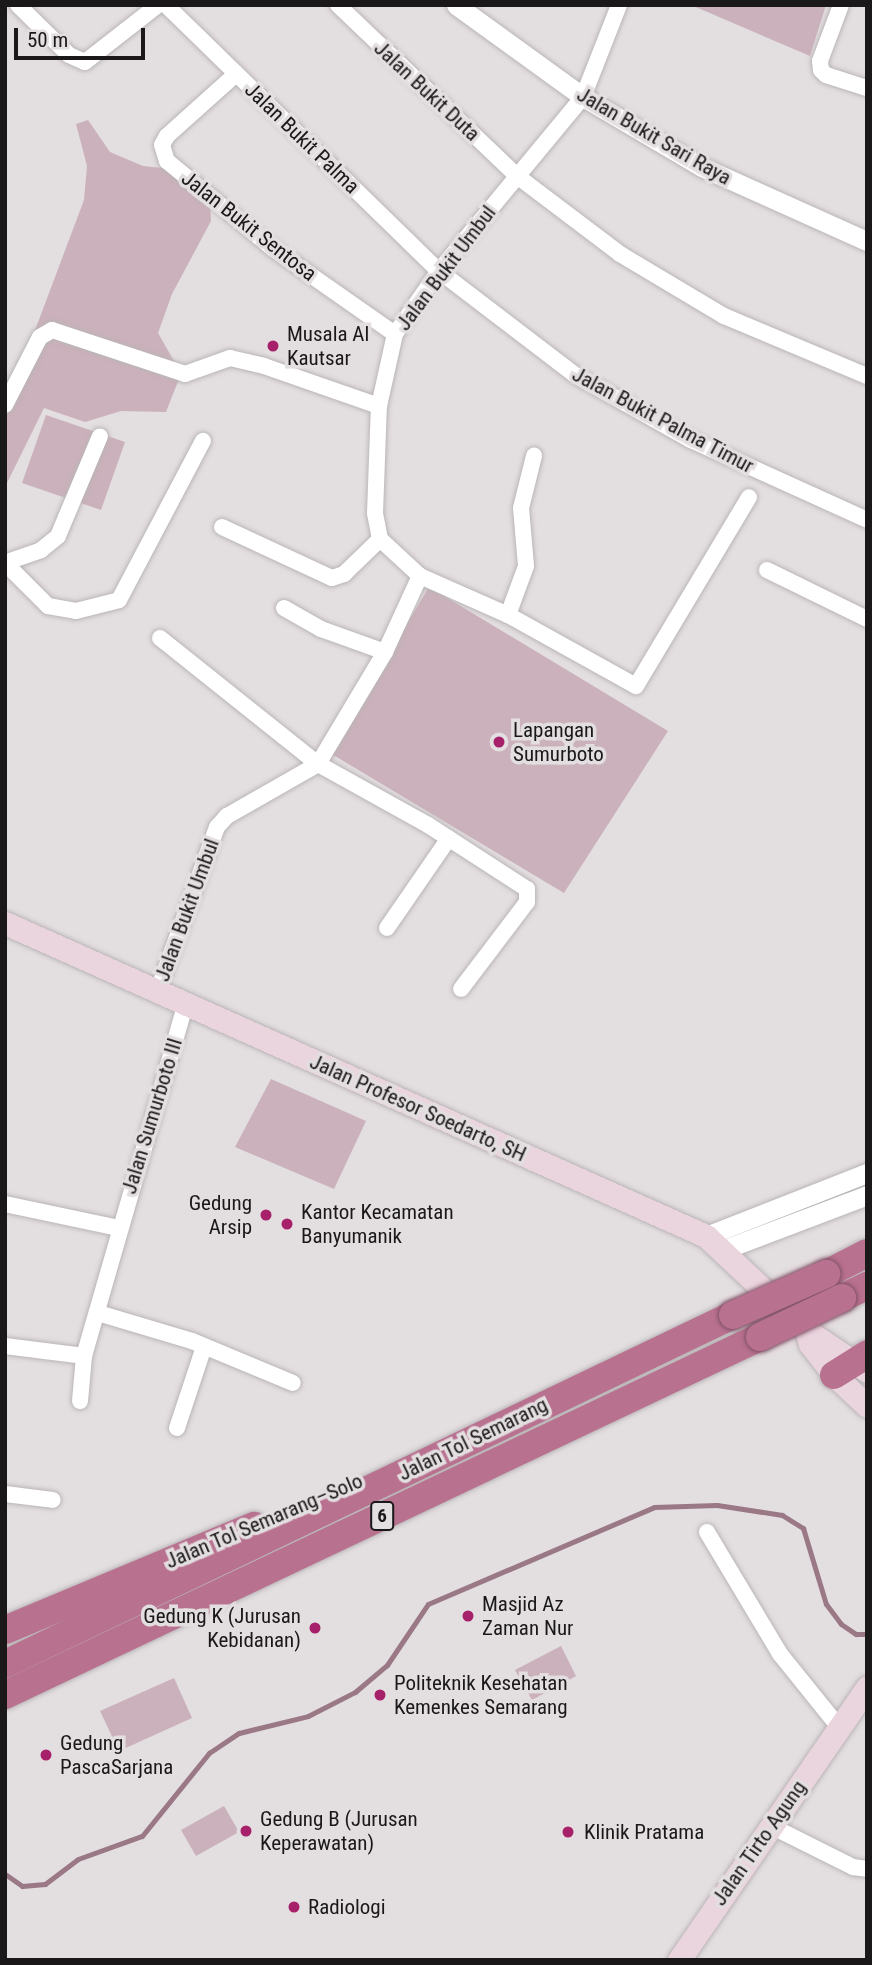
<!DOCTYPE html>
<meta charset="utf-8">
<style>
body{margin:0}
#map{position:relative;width:872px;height:1965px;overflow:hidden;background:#e3dee0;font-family:"Roboto Condensed",sans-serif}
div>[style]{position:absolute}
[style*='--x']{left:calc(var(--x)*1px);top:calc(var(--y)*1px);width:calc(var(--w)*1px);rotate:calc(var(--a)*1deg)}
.green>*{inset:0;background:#cbb1bb}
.stream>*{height:5px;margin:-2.5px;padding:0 2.5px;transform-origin:2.5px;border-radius:2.5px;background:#9a7886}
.roads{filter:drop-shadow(0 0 2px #bab5b6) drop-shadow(0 0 2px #bab5b6)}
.minor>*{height:16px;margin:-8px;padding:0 8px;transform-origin:8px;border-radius:8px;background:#fff}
.tertiary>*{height:19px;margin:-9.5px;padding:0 9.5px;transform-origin:9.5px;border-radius:9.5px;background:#fff}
.secondary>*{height:23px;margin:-11.5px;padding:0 11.5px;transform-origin:11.5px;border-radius:11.5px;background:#ead4de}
.motorway>*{height:28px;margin:-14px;padding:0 14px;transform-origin:14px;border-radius:14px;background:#b97190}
.bridges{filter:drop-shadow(0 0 2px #815266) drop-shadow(0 0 2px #815266)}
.motorway-bridge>*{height:28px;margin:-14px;padding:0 14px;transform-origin:14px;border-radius:14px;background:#b97190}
.dots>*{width:19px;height:19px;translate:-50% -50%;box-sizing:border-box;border:4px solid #e3dee0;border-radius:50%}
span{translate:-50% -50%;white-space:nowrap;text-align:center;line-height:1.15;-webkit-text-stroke:7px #e3dee0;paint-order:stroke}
.shield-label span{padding:2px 5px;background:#e3dee0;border:2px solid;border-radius:5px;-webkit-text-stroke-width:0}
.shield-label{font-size:19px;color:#1a1819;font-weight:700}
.street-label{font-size:21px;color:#1a1819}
.poi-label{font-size:21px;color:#1a1819}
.left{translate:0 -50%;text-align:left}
.right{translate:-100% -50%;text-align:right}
.frame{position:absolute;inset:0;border:7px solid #1a1819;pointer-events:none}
.scale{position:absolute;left:14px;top:28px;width:131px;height:32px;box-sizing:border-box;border:4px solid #1a1819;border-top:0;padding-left:9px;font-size:21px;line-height:24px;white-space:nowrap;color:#1a1819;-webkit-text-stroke:5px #e3dee0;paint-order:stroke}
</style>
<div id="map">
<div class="green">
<div style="clip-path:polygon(691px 5px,826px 5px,810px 56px)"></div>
<div style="clip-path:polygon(88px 120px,110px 152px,143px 166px,171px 169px,210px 203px,211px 221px,172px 294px,158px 333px,174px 361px,179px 379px,166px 412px,121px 411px,85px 422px,44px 408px,5px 487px,5px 410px,84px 200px,87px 166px,76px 124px)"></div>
<div style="clip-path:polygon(46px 415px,125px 442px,101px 510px,22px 483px)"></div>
<div style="clip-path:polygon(429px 587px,668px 731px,564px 893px,330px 753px)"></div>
<div style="clip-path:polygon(271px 1079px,366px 1121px,334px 1189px,235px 1147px)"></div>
<div style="clip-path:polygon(561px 1646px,576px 1676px,532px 1700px,515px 1670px)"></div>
<div style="clip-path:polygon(174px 1678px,192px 1718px,119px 1751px,100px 1711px)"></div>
<div style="clip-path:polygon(224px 1806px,239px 1832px,196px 1856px,181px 1830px)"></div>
</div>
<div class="stream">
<div style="--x:5;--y:1874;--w:21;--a:35"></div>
<div style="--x:22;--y:1886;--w:23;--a:-5"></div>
<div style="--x:45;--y:1884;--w:41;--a:-37.1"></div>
<div style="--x:78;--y:1859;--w:68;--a:-19.8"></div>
<div style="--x:142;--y:1836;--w:107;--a:-51.1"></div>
<div style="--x:209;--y:1753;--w:36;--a:-34"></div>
<div style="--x:239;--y:1733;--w:71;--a:-13.8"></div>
<div style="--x:308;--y:1716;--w:53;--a:-27.1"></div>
<div style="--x:355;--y:1692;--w:42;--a:-40.2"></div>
<div style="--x:387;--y:1665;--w:73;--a:-56.1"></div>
<div style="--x:428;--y:1604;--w:246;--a:-23.2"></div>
<div style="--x:654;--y:1507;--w:63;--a:-1.8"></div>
<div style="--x:717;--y:1505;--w:66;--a:8.7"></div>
<div style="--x:782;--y:1515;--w:25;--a:32"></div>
<div style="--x:803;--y:1528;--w:79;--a:73.2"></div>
<div style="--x:826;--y:1604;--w:25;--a:53"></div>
<div style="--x:841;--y:1624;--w:18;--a:34"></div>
<div style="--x:856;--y:1634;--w:11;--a:0"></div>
</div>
<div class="roads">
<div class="minor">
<div style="--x:18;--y:5;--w:71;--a:44.4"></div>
<div style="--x:69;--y:55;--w:17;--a:24"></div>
<div style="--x:85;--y:62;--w:93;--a:-38"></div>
<div style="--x:166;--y:5;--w:381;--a:44.3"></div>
<div style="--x:439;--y:271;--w:171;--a:37.4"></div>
<div style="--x:575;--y:375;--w:133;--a:29.3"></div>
<div style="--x:691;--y:440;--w:193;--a:24.4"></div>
<div style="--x:338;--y:5;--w:248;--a:43.7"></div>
<div style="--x:517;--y:176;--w:129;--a:37.1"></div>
<div style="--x:620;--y:254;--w:121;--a:30.8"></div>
<div style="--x:724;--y:316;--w:155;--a:22.8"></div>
<div style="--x:841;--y:5;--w:60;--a:110.6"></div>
<div style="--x:820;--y:61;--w:9;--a:84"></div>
<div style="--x:821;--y:70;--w:7;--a:45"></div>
<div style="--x:826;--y:75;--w:43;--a:17.6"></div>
<div style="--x:236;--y:74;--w:93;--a:138.1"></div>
<div style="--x:167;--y:136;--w:10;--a:119"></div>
<div style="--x:162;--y:145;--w:17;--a:73"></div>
<div style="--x:167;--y:161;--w:136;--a:39.6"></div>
<div style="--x:272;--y:248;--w:150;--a:35"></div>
<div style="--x:5;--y:405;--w:76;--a:-62.8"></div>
<div style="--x:40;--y:337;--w:14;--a:-30"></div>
<div style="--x:52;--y:330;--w:140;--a:18.3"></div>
<div style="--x:185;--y:374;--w:48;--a:-19.6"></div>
<div style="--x:230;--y:358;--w:35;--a:13"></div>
<div style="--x:264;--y:366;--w:122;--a:19.2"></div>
<div style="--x:222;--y:527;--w:121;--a:24.9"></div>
<div style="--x:332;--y:578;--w:13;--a:-18"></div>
<div style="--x:344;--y:574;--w:50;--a:-44.2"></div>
<div style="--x:7;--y:562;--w:36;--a:-19"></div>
<div style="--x:41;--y:550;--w:22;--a:-39"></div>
<div style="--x:58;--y:536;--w:108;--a:-67.2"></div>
<div style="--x:5;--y:563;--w:61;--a:45"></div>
<div style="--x:48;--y:606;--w:28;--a:10"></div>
<div style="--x:76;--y:611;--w:44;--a:-14.3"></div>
<div style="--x:119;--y:600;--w:180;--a:-62.2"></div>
<div style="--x:767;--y:570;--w:111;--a:26.1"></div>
<div style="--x:420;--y:576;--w:96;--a:23.9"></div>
<div style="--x:508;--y:615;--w:52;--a:-69.8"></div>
<div style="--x:526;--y:566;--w:58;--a:-94.9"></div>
<div style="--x:521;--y:508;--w:54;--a:-76"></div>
<div style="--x:284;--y:608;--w:43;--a:29.6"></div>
<div style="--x:321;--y:629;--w:68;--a:19.8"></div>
<div style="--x:508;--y:615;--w:146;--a:29"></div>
<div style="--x:636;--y:686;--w:220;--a:-59.1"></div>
<div style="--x:160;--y:638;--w:202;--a:38.6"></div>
<div style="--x:318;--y:764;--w:126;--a:29"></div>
<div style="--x:428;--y:825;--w:118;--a:32.9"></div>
<div style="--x:527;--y:889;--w:13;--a:90"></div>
<div style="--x:527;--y:902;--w:109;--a:127.2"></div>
<div style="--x:387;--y:928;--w:109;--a:-55.4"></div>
<div style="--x:158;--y:990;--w:173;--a:-70.1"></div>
<div style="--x:217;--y:827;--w:15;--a:-48"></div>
<div style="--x:227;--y:816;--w:105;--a:-29.7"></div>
<div style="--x:318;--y:764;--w:131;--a:-59.1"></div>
<div style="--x:385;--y:652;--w:84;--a:-65.3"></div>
<div style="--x:420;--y:576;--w:54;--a:-137.2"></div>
<div style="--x:380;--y:539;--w:26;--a:-101"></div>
<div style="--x:375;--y:513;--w:107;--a:-87.9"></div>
<div style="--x:379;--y:406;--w:74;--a:-77.5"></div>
<div style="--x:395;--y:334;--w:77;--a:-55.1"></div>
<div style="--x:439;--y:271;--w:226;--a:-50.4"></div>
<div style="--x:583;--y:97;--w:99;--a:-68.6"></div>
<div style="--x:5;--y:1204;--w:116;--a:11.9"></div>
<div style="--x:98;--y:1313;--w:98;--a:16.6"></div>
<div style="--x:192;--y:1341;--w:109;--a:22.6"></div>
<div style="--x:5;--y:1346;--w:80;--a:7.2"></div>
<div style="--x:84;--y:1356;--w:367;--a:-73.9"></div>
<div style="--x:80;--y:1401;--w:45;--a:-84.9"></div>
<div style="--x:177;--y:1428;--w:85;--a:-71.6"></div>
<div style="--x:5;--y:1494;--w:48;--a:7.1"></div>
<div style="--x:707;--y:1532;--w:142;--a:59.1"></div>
<div style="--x:780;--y:1654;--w:94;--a:51.1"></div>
<div style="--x:771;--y:1826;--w:92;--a:26.6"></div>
<div style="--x:853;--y:1867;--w:14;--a:8"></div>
</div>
<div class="tertiary">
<div style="--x:456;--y:5;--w:157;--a:35.9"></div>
<div style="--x:583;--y:97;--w:138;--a:30.5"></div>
<div style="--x:702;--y:167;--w:181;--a:24.2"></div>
<div style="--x:706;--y:1236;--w:173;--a:-21.4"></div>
<div style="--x:725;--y:1249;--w:152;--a:-20.8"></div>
</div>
<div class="secondary">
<div style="--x:5;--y:923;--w:768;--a:24.06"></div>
<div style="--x:706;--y:1236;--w:137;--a:43.2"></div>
<div style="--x:806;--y:1330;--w:73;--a:33.9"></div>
<div style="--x:806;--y:1330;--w:15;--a:74"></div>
<div style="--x:810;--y:1344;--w:39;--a:52"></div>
<div style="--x:834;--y:1375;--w:45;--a:43.2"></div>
<div style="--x:679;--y:1960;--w:331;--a:-55.4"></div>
</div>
<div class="motorway">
<div style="--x:826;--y:1274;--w:46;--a:-27.1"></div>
<div style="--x:842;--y:1298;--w:28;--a:-26"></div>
<div style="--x:834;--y:1375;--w:39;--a:-32"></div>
<div style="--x:5;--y:1630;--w:270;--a:-22.7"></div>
<div style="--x:5;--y:1664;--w:807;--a:-25.61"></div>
<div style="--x:5;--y:1695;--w:836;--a:-25.37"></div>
</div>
</div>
<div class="bridges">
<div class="motorway-bridge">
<div style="--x:733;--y:1315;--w:102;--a:-23.8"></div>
<div style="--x:760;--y:1337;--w:91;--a:-25.4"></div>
</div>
</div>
<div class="dots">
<div style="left:273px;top:346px;background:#a6206a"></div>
<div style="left:499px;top:742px;background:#a6206a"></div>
<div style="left:266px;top:1215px;background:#a6206a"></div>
<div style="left:287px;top:1224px;background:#a6206a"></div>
<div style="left:468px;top:1616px;background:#a6206a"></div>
<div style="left:315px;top:1628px;background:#a6206a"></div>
<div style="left:380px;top:1695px;background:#a6206a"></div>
<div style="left:46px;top:1755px;background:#a6206a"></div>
<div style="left:246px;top:1831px;background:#a6206a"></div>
<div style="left:568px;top:1832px;background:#a6206a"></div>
<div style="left:294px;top:1907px;background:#a6206a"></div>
</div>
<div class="shield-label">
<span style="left:382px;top:1516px">6</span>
</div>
<div class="street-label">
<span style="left:427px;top:91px;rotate:43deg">Jalan Bukit Duta</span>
<span style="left:654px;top:136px;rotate:30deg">Jalan Bukit Sari Raya</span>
<span style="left:302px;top:138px;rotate:44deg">Jalan Bukit Palma</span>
<span style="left:249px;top:226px;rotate:38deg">Jalan Bukit Sentosa</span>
<span style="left:446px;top:268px;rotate:-53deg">Jalan Bukit Umbul</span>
<span style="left:663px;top:420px;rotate:28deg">Jalan Bukit Palma Timur</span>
<span style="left:187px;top:910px;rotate:-70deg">Jalan Bukit Umbul</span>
<span style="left:418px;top:1108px;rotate:24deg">Jalan Profesor Soedarto, SH</span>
<span style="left:152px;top:1116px;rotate:-73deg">Jalan Sumurboto III</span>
<span style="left:473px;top:1439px;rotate:-26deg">Jalan Tol Semarang</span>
<span style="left:264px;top:1521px;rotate:-23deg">Jalan Tol Semarang–Solo</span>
<span style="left:759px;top:1843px;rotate:-55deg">Jalan Tirto Agung</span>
</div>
<div class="poi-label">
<span class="left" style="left:287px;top:346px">Musala Al<br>Kautsar</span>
<span class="left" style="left:513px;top:742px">Lapangan<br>Sumurboto</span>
<span class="right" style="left:252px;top:1215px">Gedung<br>Arsip</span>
<span class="left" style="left:301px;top:1224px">Kantor Kecamatan<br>Banyumanik</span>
<span class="left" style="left:482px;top:1616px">Masjid Az<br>Zaman Nur</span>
<span class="right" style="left:301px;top:1628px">Gedung K (Jurusan<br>Kebidanan)</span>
<span class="left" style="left:394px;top:1695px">Politeknik Kesehatan<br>Kemenkes Semarang</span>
<span class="left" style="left:60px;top:1755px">Gedung<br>PascaSarjana</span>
<span class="left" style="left:260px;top:1831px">Gedung B (Jurusan<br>Keperawatan)</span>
<span class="left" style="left:584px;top:1832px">Klinik Pratama</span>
<span class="left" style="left:308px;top:1907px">Radiologi</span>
</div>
<div class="frame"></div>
<div class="scale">50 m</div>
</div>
